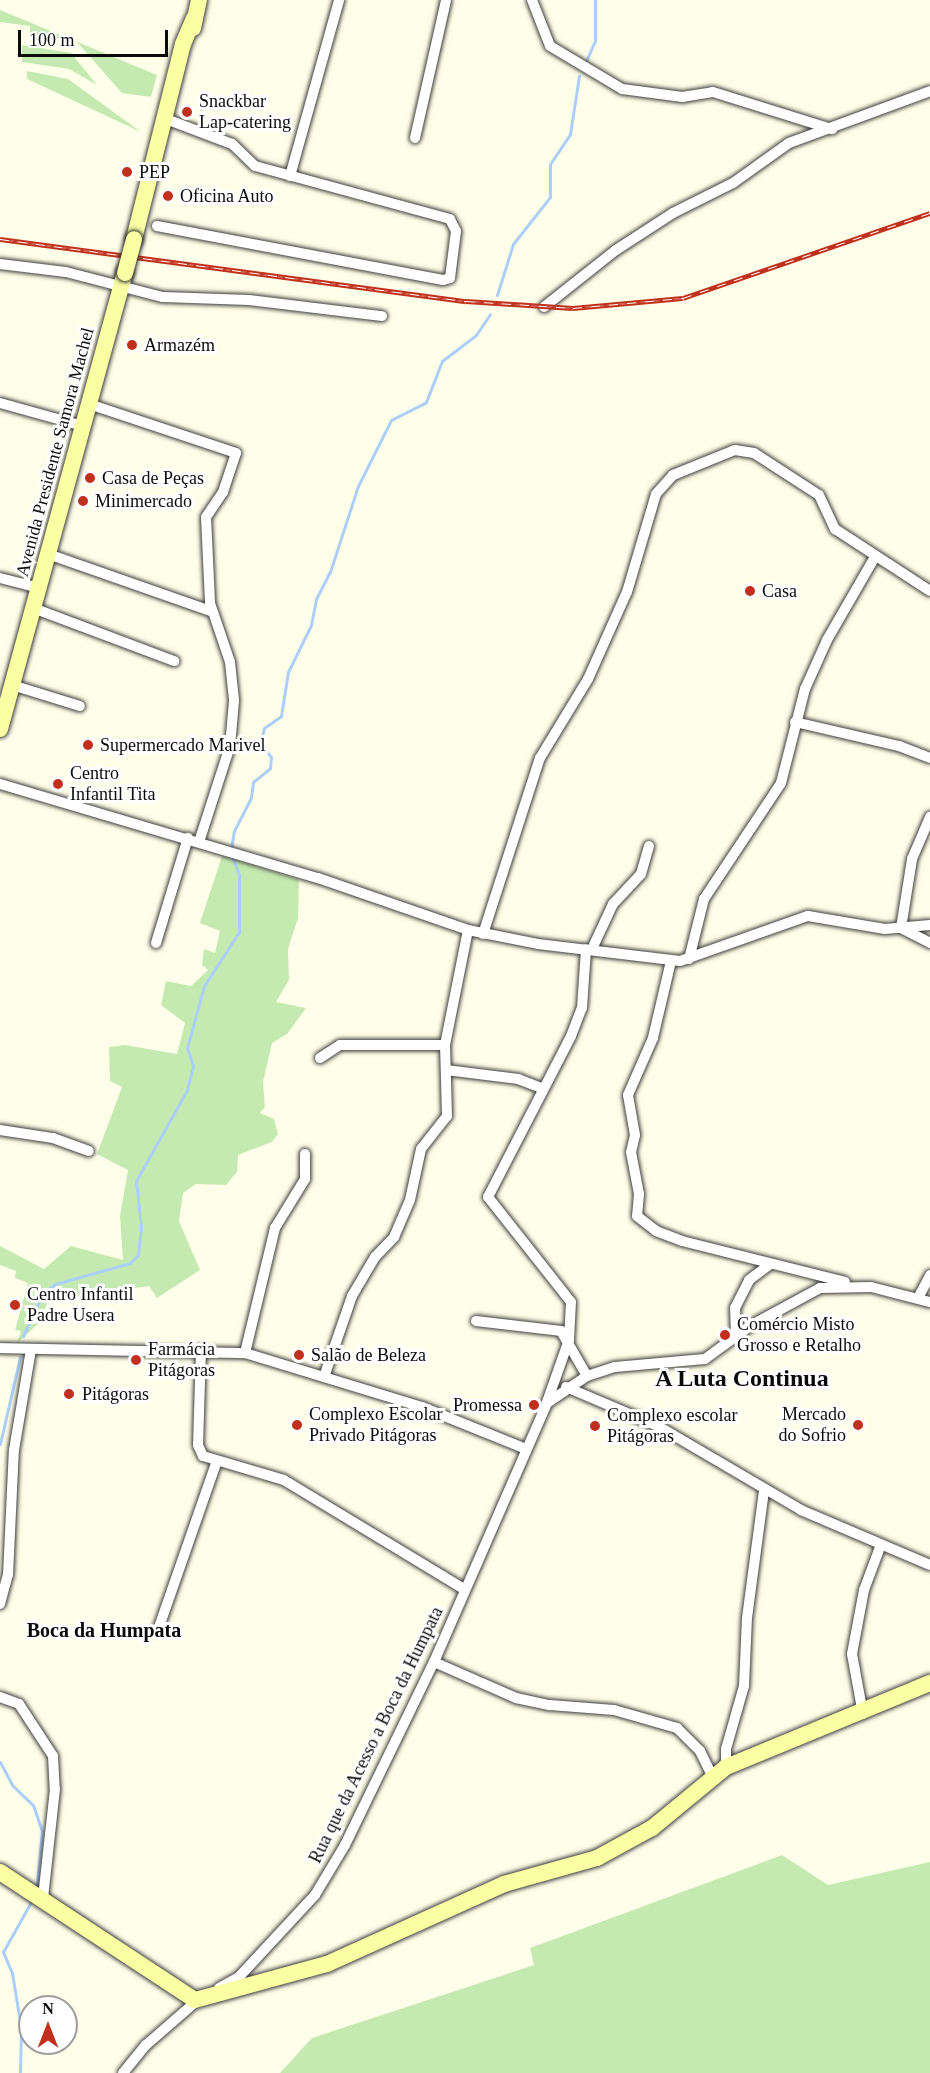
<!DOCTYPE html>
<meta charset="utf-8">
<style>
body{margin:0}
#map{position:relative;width:930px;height:2073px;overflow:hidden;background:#fffee8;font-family:Georgia,serif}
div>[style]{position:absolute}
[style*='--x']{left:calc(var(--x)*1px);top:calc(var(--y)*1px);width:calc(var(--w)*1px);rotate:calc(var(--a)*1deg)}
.green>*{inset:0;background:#c5eab1}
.stream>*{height:3px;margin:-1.5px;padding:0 1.5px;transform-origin:1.5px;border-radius:1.5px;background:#abcff9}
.roads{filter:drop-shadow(0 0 2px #3e3e3e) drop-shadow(0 0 2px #3e3e3e)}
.street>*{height:10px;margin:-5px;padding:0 5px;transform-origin:5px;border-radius:5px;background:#fff}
.secondary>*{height:16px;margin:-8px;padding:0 8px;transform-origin:8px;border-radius:8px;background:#faffa3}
.rail>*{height:5px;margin-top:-2.5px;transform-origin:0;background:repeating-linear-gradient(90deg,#fff 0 9px,#c0301d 0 18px);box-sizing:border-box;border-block:2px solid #c0301d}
.bridges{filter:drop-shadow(0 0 2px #2d2d2d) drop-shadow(0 0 2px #2d2d2d)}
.secondary-bridge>*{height:16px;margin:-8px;padding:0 8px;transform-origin:8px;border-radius:8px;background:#faffa3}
.dots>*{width:16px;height:16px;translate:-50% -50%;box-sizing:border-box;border:3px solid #fff;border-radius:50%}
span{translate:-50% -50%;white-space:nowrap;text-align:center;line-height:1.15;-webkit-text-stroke:6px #fff;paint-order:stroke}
.poi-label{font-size:18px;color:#0b0b0b}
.left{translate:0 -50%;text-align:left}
.right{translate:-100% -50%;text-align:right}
.street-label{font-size:18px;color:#0b0b0b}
.neighbourhood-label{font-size:20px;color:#0b0b0b;font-weight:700}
.district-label{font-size:24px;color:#0b0b0b;font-weight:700}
.north{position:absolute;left:18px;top:1995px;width:60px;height:60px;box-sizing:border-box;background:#fff;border:2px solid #9d9d9d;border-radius:50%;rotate:0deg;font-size:16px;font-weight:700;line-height:24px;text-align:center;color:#0b0b0b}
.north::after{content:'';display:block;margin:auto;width:21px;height:27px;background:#c0301d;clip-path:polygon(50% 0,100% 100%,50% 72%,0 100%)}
.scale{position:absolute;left:18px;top:30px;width:150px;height:27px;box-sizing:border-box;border:3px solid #0b0b0b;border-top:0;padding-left:8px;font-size:18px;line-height:21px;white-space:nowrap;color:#0b0b0b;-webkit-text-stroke:4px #fff;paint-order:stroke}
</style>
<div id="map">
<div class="green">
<div style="clip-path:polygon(0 10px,75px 41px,157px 75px,151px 97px,122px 93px,76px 41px,30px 34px,30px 26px,0 22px)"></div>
<div style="clip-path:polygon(22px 45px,71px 53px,97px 85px,69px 69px,22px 62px)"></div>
<div style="clip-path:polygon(27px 71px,68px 79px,141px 132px,27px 79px)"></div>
<div style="clip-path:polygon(222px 856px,299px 880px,298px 918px,288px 949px,289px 980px,276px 1002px,306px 1008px,287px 1034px,272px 1043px,263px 1082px,265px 1107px,260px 1113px,274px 1119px,278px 1134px,272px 1142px,238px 1155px,237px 1172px,226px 1185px,196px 1184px,183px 1193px,179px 1221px,200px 1270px,157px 1298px,149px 1286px,48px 1301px,39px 1323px,17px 1343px,21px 1331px,15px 1330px,28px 1283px,15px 1278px,16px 1271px,0 1265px,0 1246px,44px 1269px,71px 1246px,123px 1260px,120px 1216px,128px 1170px,97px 1154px,122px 1087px,110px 1081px,109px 1047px,125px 1045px,177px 1054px,185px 1023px,161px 1005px,166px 981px,191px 986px,208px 970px,202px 965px,204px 949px,215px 953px,220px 931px,200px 923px)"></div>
<div style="clip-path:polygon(782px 1855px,828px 1885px,930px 1862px,930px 2073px,280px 2073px,312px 2038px,534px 1965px,530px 1948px)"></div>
</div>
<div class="stream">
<div style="--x:586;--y:61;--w:22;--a:-66"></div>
<div style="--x:595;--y:41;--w:41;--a:-90"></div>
<div style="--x:497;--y:295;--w:53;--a:-72.6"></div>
<div style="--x:513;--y:244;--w:60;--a:-51.8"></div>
<div style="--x:550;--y:197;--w:33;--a:-90"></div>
<div style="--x:550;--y:164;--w:36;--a:-56"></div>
<div style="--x:570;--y:134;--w:59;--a:-81.2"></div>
<div style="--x:231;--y:849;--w:18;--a:-81"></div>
<div style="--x:234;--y:831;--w:38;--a:-63"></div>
<div style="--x:251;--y:797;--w:15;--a:-82"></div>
<div style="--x:253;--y:782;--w:22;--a:-39"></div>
<div style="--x:270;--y:768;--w:11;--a:-85"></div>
<div style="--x:271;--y:757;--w:17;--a:-130"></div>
<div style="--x:260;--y:744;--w:16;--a:-76"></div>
<div style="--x:264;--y:728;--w:21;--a:-35"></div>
<div style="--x:281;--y:716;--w:45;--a:-81"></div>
<div style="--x:288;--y:672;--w:52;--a:-63.9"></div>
<div style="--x:311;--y:625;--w:26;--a:-79"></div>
<div style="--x:316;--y:599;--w:30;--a:-63"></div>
<div style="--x:330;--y:572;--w:90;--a:-72"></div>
<div style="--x:358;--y:486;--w:74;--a:-63.4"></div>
<div style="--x:391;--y:420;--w:39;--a:-27"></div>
<div style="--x:426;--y:402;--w:44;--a:-68.7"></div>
<div style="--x:442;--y:361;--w:43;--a:-37.4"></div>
<div style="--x:476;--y:335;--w:25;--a:-56"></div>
<div style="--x:23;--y:1336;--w:47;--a:-65.1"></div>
<div style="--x:43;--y:1293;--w:15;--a:-37"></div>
<div style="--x:55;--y:1284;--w:78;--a:-15.6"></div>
<div style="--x:130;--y:1263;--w:11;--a:-45"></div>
<div style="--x:138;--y:1255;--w:28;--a:-84"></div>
<div style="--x:141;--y:1227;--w:46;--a:-96.2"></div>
<div style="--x:136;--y:1181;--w:104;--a:-60.7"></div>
<div style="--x:187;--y:1090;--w:25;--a:-76"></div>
<div style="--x:193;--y:1066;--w:19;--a:-108"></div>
<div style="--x:187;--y:1048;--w:64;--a:-74.7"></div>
<div style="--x:204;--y:986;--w:64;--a:-57.1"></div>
<div style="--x:239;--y:932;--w:57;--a:-90"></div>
<div style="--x:239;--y:875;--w:20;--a:-110"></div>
<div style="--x:0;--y:1444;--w:89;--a:-77.1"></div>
<div style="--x:0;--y:1762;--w:26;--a:62"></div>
<div style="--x:12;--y:1785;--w:29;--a:44"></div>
<div style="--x:33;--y:1805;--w:28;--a:71"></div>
<div style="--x:42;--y:1831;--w:53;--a:95.4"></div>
<div style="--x:20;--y:2073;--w:45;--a:-88.7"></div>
<div style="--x:21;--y:2028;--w:56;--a:-99.3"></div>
<div style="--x:12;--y:1973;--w:23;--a:-113"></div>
<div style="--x:3;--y:1952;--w:57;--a:-60.8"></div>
</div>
<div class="roads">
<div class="street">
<div style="--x:532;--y:0;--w:49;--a:68.6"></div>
<div style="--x:550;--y:46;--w:84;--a:30.8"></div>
<div style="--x:622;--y:89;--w:61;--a:7.6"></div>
<div style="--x:682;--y:97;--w:31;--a:-9"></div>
<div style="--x:713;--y:92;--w:125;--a:17.3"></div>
<div style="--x:415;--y:138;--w:141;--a:-77.3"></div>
<div style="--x:290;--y:176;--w:183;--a:-74.4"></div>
<div style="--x:157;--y:226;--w:291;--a:10.7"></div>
<div style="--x:443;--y:280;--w:7;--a:-16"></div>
<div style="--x:450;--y:278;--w:47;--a:-82.7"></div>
<div style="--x:456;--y:231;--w:13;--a:-117"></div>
<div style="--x:450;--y:219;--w:202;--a:-164.8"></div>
<div style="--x:255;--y:166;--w:32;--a:-136"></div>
<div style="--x:232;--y:144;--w:65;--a:-159.3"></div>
<div style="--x:0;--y:264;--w:66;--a:6.9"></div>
<div style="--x:66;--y:272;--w:100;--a:14.5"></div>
<div style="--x:163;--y:297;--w:86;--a:2"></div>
<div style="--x:249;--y:300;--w:134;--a:6.9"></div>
<div style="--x:544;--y:307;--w:92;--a:-38.4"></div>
<div style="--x:616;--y:250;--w:68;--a:-33"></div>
<div style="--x:673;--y:213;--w:67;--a:-26.6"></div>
<div style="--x:733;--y:183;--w:69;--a:-35.5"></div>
<div style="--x:789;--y:143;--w:150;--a:-20.2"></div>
<div style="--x:0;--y:403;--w:86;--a:15.5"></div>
<div style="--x:89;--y:404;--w:155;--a:18.4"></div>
<div style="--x:236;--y:453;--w:41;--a:108.4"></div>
<div style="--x:223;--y:492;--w:30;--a:124"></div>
<div style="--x:206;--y:517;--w:86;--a:87.3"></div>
<div style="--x:210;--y:603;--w:62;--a:71.3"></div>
<div style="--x:230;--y:662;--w:39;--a:84"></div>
<div style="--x:234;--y:701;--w:45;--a:95.1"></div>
<div style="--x:230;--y:746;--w:101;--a:107.9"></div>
<div style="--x:48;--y:554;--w:173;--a:19.3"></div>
<div style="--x:0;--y:578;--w:40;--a:14.4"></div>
<div style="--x:33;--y:608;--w:151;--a:20.6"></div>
<div style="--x:12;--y:685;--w:71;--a:17.2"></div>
<div style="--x:795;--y:722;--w:107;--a:13"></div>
<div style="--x:899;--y:746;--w:33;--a:21"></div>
<div style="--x:0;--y:784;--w:332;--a:16.5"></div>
<div style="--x:318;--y:878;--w:159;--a:19.1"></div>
<div style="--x:468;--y:930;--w:71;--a:11.3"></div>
<div style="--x:538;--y:944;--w:143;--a:6.8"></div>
<div style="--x:680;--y:961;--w:136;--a:-19.4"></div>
<div style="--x:808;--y:916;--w:78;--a:9.6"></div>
<div style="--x:885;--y:929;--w:45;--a:-5.1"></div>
<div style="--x:901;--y:928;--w:70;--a:-80.9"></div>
<div style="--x:912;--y:859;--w:46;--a:-66.8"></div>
<div style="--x:901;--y:928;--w:33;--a:27"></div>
<div style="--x:483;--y:934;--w:185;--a:-72.1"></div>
<div style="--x:540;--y:758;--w:92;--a:-58.7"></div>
<div style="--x:588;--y:679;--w:95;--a:-65.9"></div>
<div style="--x:627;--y:592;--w:102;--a:-73.5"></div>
<div style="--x:656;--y:494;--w:25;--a:-48"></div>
<div style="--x:673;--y:475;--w:67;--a:-22"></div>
<div style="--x:735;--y:450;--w:19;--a:9"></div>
<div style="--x:754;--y:453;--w:77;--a:32.9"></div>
<div style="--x:819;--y:495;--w:38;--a:65"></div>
<div style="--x:835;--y:529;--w:113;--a:33.1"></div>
<div style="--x:156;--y:943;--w:110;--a:-73.1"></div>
<div style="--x:592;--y:949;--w:50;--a:-65"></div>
<div style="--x:613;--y:904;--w:41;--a:-47"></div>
<div style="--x:641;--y:874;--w:29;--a:-74"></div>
<div style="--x:689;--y:959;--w:62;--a:-76"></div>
<div style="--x:704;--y:899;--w:139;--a:-56.4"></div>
<div style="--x:781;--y:783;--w:97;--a:-75.7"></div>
<div style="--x:805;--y:689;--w:54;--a:-65.8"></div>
<div style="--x:827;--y:640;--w:96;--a:-60"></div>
<div style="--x:671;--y:961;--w:79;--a:103.2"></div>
<div style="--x:653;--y:1038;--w:62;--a:113.7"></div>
<div style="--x:628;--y:1095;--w:41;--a:80.1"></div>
<div style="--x:635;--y:1135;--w:17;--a:103"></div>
<div style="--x:631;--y:1152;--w:43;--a:79.2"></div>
<div style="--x:639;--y:1194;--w:22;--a:95"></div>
<div style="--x:637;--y:1216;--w:24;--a:38"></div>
<div style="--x:656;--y:1231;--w:28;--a:21"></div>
<div style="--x:682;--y:1241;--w:168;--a:14.1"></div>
<div style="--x:320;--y:1058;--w:24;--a:-33"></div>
<div style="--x:340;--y:1045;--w:105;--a:0"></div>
<div style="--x:446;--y:1070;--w:73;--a:7.1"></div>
<div style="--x:518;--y:1079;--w:26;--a:21"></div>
<div style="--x:0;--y:1130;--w:54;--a:8.6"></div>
<div style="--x:53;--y:1138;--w:38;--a:20"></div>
<div style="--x:918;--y:1298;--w:26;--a:-62"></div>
<div style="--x:476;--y:1321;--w:86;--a:6.7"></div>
<div style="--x:561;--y:1331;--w:52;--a:60"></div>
<div style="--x:736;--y:1335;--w:27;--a:-92"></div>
<div style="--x:735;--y:1308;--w:31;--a:-63"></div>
<div style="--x:749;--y:1280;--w:25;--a:-37"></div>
<div style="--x:0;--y:1348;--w:245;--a:1.2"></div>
<div style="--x:245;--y:1353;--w:185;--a:17"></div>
<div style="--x:422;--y:1407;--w:110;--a:21.9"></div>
<div style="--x:201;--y:1350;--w:95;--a:91.8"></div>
<div style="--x:198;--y:1445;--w:12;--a:66"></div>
<div style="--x:203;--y:1456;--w:84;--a:16.5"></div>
<div style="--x:284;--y:1480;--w:210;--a:31.2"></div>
<div style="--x:245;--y:1353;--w:129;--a:-76.5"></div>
<div style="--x:275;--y:1228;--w:57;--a:-58.5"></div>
<div style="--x:305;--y:1179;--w:25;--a:-90"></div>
<div style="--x:324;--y:1377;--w:86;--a:-70.9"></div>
<div style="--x:352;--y:1296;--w:45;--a:-59.5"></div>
<div style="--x:375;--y:1257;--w:28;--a:-46"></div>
<div style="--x:394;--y:1237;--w:40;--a:-66.6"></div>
<div style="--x:410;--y:1200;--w:52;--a:-77.8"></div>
<div style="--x:421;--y:1149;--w:42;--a:-51.8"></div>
<div style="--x:447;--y:1116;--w:71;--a:-91.6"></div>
<div style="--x:445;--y:1045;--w:117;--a:-78.7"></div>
<div style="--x:566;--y:1387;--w:100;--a:23"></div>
<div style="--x:658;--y:1426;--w:166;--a:30.4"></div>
<div style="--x:801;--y:1510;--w:140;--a:23.1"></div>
<div style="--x:547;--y:1402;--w:66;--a:-70.5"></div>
<div style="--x:569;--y:1340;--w:38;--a:-87"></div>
<div style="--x:571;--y:1302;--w:134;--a:-128.3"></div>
<div style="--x:488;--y:1197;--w:181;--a:-62.7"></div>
<div style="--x:571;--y:1036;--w:30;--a:-69"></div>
<div style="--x:582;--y:1008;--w:59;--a:-86.1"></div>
<div style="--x:0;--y:1604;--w:30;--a:-75"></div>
<div style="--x:8;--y:1575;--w:125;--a:-87.3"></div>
<div style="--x:14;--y:1450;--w:101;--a:-80.4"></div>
<div style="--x:158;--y:1630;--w:179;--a:-70.8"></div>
<div style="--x:434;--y:1662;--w:90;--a:23.7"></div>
<div style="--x:516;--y:1698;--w:35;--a:12"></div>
<div style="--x:550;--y:1705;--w:64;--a:4.5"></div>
<div style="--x:614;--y:1710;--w:66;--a:15.9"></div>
<div style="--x:677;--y:1728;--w:33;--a:45"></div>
<div style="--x:700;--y:1751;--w:28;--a:64"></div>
<div style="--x:0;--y:1697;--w:20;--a:20"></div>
<div style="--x:19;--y:1704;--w:62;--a:56.8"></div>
<div style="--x:53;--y:1756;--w:33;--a:87"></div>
<div style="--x:55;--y:1789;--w:109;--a:96.3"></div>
<div style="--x:863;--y:1714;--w:61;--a:-100.4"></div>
<div style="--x:852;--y:1654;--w:65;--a:-79.4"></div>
<div style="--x:864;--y:1590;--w:46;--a:-69.6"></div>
<div style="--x:726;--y:1767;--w:18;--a:-90"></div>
<div style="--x:726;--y:1749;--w:66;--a:-74.1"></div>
<div style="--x:744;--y:1686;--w:68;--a:-87.5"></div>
<div style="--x:747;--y:1618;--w:128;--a:-82.4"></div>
<div style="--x:219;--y:1988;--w:23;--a:-29"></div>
<div style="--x:239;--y:1977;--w:112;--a:-47.2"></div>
<div style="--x:315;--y:1895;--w:58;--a:-59"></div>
<div style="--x:345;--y:1845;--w:203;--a:-64.1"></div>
<div style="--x:434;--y:1662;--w:283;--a:-66.4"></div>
<div style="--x:547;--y:1403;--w:48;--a:-34"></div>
<div style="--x:587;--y:1376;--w:29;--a:-18"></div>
<div style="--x:615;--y:1367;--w:90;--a:-5.1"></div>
<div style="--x:705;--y:1359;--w:56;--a:-36.3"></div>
<div style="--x:750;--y:1326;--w:80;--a:-28.5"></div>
<div style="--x:820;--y:1288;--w:51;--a:-1.1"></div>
<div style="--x:871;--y:1287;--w:61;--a:14.3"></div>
<div style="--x:123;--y:2073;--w:36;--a:-51"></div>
<div style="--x:146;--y:2045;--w:72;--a:-41"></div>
</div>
<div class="secondary">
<div style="--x:193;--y:28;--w:29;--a:-78"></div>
<div style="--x:134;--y:239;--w:201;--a:-75.9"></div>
<div style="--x:183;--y:44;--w:28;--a:-67"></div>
<div style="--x:0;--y:729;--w:473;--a:-74.7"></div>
<div style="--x:0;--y:1872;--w:233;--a:33.3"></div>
<div style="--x:195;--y:2000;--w:137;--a:-15.3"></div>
<div style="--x:327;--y:1964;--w:194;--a:-24.3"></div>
<div style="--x:504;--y:1884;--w:97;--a:-15.6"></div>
<div style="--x:597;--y:1858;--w:63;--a:-28.6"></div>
<div style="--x:652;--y:1828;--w:96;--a:-39.5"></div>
<div style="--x:726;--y:1767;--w:221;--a:-22.4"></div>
</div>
</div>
<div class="rail">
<div style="--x:0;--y:239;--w:470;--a:7.6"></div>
<div style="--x:466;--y:301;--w:107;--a:3.7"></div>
<div style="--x:573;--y:308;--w:110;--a:-5.2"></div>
<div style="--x:683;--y:298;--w:261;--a:-19"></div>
</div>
<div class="bridges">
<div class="secondary-bridge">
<div style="--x:125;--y:273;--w:35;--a:-75"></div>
</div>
</div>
<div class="dots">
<div style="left:187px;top:112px;background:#c0301d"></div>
<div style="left:127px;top:172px;background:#c0301d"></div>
<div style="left:168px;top:196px;background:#c0301d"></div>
<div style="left:132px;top:345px;background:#c0301d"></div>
<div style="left:90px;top:478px;background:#c0301d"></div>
<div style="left:83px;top:501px;background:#c0301d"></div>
<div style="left:750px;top:591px;background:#c0301d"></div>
<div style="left:88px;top:745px;background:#c0301d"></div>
<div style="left:58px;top:784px;background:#c0301d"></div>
<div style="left:15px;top:1305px;background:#c0301d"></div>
<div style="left:725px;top:1335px;background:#c0301d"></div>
<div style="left:299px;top:1355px;background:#c0301d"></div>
<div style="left:136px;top:1360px;background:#c0301d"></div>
<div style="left:69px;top:1394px;background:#c0301d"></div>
<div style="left:534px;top:1405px;background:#c0301d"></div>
<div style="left:297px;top:1425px;background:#c0301d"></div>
<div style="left:858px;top:1425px;background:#c0301d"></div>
<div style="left:595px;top:1426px;background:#c0301d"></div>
</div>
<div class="poi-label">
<span class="left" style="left:199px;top:112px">Snackbar<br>Lap-catering</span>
<span class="left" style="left:139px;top:172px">PEP</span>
<span class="left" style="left:180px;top:196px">Oficina Auto</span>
<span class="left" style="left:144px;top:345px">Armazém</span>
<span class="left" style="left:102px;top:478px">Casa de Peças</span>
<span class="left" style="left:95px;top:501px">Minimercado</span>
<span class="left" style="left:762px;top:591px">Casa</span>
<span class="left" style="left:100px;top:745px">Supermercado Marivel</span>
<span class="left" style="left:70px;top:784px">Centro<br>Infantil Tita</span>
<span class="left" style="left:27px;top:1305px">Centro Infantil<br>Padre Usera</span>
<span class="left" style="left:737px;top:1335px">Comércio Misto<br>Grosso e Retalho</span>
<span class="left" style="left:148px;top:1360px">Farmácia<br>Pitágoras</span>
<span class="left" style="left:311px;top:1355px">Salão de Beleza</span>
<span class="left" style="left:82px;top:1394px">Pitágoras</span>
<span class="right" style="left:522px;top:1405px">Promessa</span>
<span class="left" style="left:309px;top:1425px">Complexo Escolar<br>Privado Pitágoras</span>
<span class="right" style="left:846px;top:1425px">Mercado<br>do Sofrio</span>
<span class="left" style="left:607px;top:1426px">Complexo escolar<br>Pitágoras</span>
</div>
<div class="street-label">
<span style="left:55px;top:452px;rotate:-75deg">Avenida Presidente Samora Machel</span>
<span style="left:376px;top:1735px;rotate:-64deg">Rua que da Acesso a Boca da Humpata</span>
</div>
<div class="neighbourhood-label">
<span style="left:104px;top:1630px">Boca da Humpata</span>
</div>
<div class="district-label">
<span style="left:742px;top:1379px">A Luta Continua</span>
</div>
<div class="north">N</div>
<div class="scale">100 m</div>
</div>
